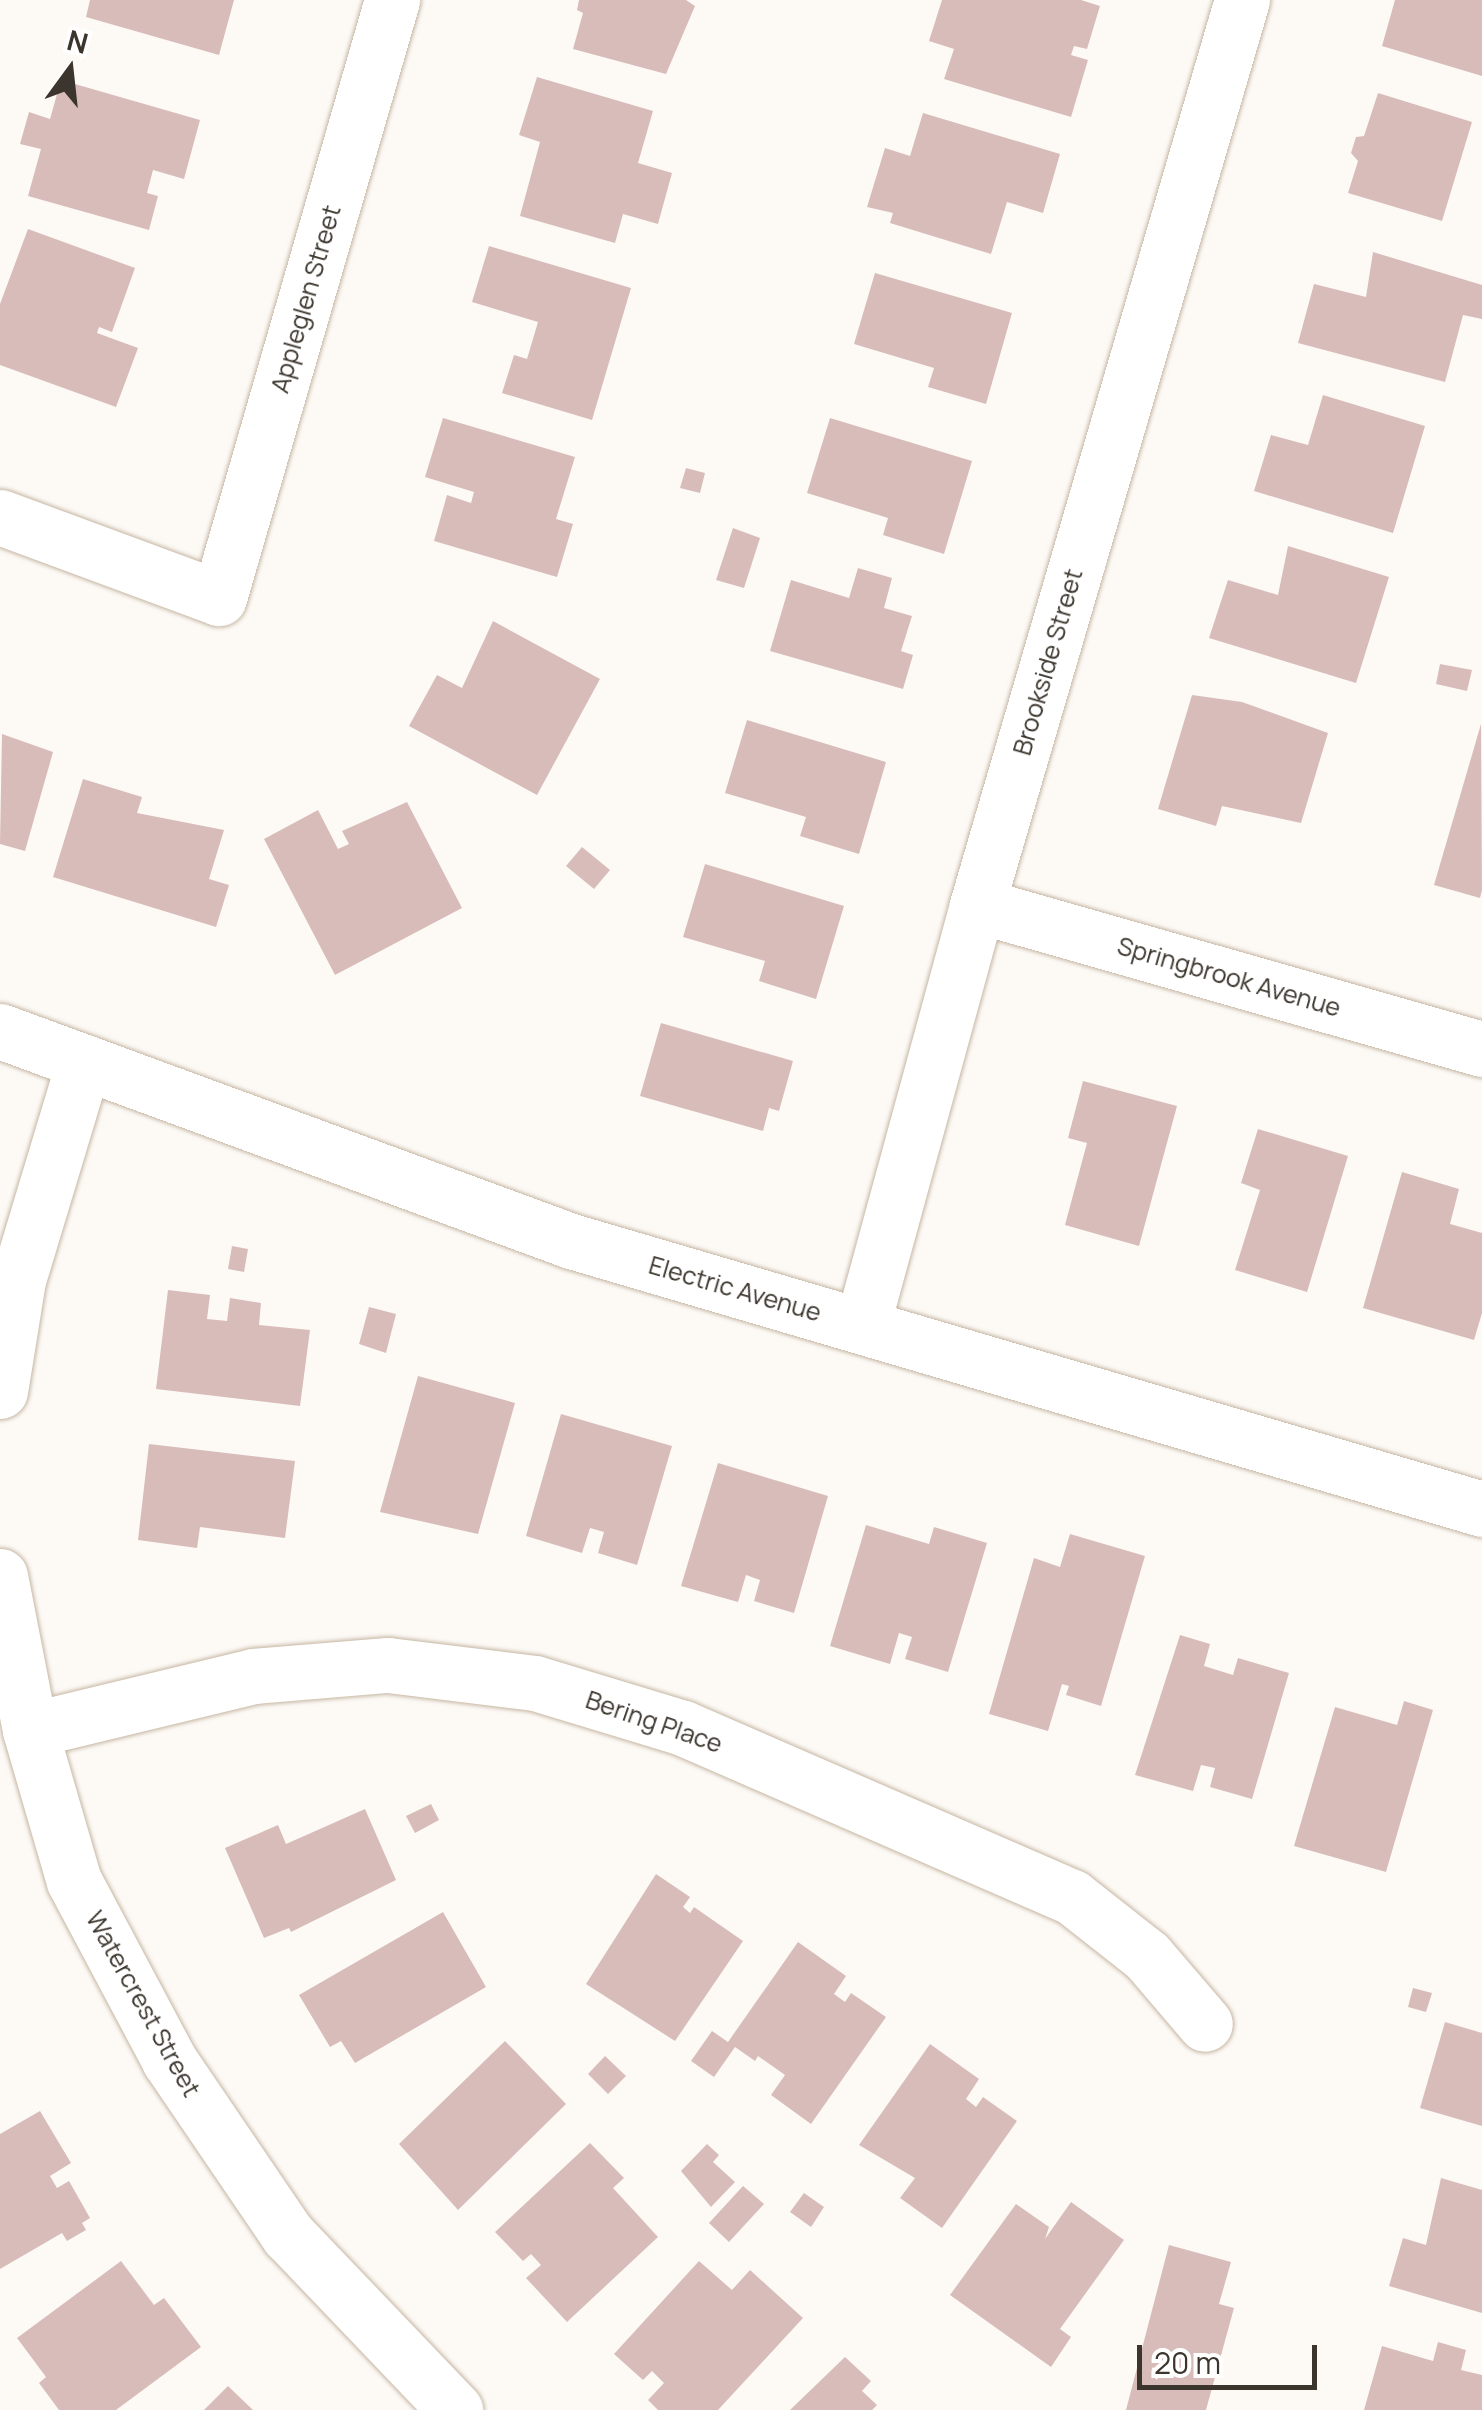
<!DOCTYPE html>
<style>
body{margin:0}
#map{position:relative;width:1482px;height:2410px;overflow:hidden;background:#fdfaf6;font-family:Manrope,sans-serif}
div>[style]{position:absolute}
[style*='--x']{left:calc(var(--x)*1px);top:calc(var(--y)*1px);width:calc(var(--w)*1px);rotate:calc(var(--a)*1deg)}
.building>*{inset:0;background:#d8bcba}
.roads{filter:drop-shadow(0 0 2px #c6b6a3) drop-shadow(0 0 2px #c6b6a3)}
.minor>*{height:55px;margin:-27.5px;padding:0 27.5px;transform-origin:27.5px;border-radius:27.5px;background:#fff}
span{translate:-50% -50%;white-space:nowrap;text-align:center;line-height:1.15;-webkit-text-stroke:9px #fff;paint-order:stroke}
.street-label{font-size:25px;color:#3b352d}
.north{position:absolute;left:20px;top:20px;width:100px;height:100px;-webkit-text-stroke:8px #fff;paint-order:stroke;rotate:15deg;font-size:28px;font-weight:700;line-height:40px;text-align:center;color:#3b352d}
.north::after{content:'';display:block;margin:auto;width:35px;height:45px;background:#3b352d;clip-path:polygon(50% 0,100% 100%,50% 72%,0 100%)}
.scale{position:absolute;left:1137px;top:2345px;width:180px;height:45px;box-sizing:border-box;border:5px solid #3b352d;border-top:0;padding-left:12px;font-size:30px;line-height:35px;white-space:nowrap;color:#3b352d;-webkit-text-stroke:8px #fff;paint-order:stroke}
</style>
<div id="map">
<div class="building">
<div style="clip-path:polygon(90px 0,234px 0,219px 55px,86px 17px)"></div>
<div style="clip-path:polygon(579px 0,686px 0,695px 6px,666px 74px,573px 49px,583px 13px,577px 10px)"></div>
<div style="clip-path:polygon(942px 0,1081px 0,1100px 6px,1087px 49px,1074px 46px,1071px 55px,1088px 60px,1071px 117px,944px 79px,954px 49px,929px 41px)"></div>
<div style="clip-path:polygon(1395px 0,1482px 0,1482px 76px,1382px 46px)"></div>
<div style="clip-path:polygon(537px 77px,653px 111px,638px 163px,672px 173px,658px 224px,623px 214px,615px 243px,520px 216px,540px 142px,519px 135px)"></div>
<div style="clip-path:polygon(61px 80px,200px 120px,184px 179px,153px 170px,147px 193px,158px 196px,149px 230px,28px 196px,41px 149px,20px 144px,29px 112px,50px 119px)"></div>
<div style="clip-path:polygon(1378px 93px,1472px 122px,1442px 221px,1348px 193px,1358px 161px,1351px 153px,1356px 137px,1364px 136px)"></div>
<div style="clip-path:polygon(923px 113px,1060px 154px,1043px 213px,1007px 202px,991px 254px,890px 223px,893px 213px,867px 207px,885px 148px,910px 156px)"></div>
<div style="clip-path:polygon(28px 229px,135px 268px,112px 332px,99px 327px,97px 333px,138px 348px,116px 407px,0 365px,0 304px)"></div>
<div style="clip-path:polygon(489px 246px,631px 288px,592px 420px,502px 393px,514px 355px,527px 359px,538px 322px,472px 302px)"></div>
<div style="clip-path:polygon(1373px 252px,1482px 285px,1482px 319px,1463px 315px,1445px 382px,1298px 343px,1314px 284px,1366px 297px)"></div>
<div style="clip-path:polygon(875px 273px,1012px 313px,986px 404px,928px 387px,934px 368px,854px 344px)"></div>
<div style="clip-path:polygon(1323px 395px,1425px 426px,1393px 533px,1254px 491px,1271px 435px,1308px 445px)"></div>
<div style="clip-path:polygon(443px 418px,575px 457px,556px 519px,573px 524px,557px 577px,434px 541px,447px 495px,471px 503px,474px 492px,425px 477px)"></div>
<div style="clip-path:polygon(830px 418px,972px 461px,944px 554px,883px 535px,888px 518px,807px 493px)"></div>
<div style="clip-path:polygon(686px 468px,705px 473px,700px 493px,680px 488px)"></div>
<div style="clip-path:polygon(733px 528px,760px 538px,744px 588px,716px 580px)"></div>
<div style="clip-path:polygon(1288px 546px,1389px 577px,1356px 683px,1209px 638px,1228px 580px,1278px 595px)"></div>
<div style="clip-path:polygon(858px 568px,892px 578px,884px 608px,912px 616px,901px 651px,913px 655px,903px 689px,770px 651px,791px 580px,849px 598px)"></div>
<div style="clip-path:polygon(493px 621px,600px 679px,537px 795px,409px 726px,437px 675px,462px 688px)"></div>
<div style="clip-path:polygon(1440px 664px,1472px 670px,1467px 691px,1436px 684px)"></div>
<div style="clip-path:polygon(1192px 695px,1242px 702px,1328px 733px,1301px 823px,1222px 806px,1216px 826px,1158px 809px)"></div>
<div style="clip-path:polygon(747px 720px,886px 762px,859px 854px,800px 836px,806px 817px,725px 793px)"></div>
<div style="clip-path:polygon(1481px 724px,1482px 890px,1480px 898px,1434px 885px)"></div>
<div style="clip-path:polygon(2px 734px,53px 752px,25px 851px,0 844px)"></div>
<div style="clip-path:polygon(83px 779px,142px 797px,137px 813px,224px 830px,209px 879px,229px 885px,216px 927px,53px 877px)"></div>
<div style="clip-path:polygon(407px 802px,462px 908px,335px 975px,264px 839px,318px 810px,338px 849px,349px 844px,342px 831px)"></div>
<div style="clip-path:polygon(582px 847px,610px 870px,594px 889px,566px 866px)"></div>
<div style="clip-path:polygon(705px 864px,844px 906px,816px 999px,759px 981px,765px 961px,683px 937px)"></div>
<div style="clip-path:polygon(661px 1023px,793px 1061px,779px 1111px,769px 1108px,763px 1131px,640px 1096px)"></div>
<div style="clip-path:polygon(1083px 1081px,1177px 1106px,1139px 1246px,1065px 1225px,1087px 1143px,1068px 1138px)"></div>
<div style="clip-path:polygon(1258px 1129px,1348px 1156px,1307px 1292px,1235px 1270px,1260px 1190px,1241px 1183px)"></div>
<div style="clip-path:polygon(1402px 1172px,1459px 1189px,1450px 1224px,1482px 1233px,1482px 1313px,1474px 1340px,1363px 1308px)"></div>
<div style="clip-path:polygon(232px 1246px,248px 1249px,244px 1272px,228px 1269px)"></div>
<div style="clip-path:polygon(168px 1290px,210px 1295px,207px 1319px,227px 1321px,230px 1298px,261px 1303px,259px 1325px,310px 1330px,300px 1406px,156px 1389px)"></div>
<div style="clip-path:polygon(369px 1307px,396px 1314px,386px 1353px,359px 1344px)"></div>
<div style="clip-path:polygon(418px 1376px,515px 1403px,478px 1534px,380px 1512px)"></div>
<div style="clip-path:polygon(561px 1414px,672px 1446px,637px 1565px,598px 1553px,604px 1532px,590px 1528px,582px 1553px,526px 1536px)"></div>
<div style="clip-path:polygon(149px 1444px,295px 1461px,285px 1538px,200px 1527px,197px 1548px,138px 1540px)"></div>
<div style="clip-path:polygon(718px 1463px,828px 1496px,794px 1613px,754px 1601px,760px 1580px,746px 1575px,738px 1602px,681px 1586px)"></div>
<div style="clip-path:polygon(866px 1525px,929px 1544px,934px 1527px,987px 1543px,948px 1672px,905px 1659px,912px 1637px,899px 1633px,890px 1664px,830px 1646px)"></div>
<div style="clip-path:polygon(1070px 1534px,1145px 1556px,1101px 1706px,1066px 1695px,1069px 1686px,1062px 1684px,1048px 1731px,989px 1714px,1034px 1558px,1060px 1567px)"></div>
<div style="clip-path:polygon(1180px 1635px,1210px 1644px,1204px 1666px,1233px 1675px,1238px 1658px,1289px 1673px,1252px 1799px,1210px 1787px,1215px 1768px,1201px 1765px,1193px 1791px,1135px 1775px)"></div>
<div style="clip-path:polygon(1404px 1701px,1433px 1710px,1386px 1872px,1294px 1846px,1335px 1707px,1397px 1725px)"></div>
<div style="clip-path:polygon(431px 1804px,439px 1820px,415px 1833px,406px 1816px)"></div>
<div style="clip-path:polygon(365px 1809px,396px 1880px,291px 1932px,289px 1928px,264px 1938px,225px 1848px,278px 1825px,286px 1844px)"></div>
<div style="clip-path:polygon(656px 1874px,690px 1897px,683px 1907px,690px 1913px,694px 1907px,743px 1941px,675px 2041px,586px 1984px)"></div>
<div style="clip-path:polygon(443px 1912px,486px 1987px,355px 2063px,341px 2041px,330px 2047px,299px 1995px)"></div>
<div style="clip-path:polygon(798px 1942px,846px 1976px,834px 1994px,845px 2002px,851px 1993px,886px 2017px,811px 2124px,771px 2095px,785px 2075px,758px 2056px,755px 2061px,735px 2047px,714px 2077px,691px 2061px,712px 2031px,728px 2042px)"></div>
<div style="clip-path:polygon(1413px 1988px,1432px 1993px,1426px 2012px,1408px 2007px)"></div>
<div style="clip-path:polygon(1445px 2022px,1482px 2033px,1482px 2126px,1420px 2108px)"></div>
<div style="clip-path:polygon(505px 2041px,566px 2104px,458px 2210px,399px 2144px)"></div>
<div style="clip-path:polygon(930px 2044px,979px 2079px,966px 2099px,976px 2107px,983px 2097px,1017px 2121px,942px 2228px,900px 2198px,915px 2178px,859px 2145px)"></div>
<div style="clip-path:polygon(605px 2056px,626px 2076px,608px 2094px,588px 2074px)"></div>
<div style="clip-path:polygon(40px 2111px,71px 2163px,50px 2176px,57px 2188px,69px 2181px,90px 2218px,82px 2223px,86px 2230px,67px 2241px,62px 2233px,0 2269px,0 2134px)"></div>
<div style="clip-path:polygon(590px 2143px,624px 2178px,613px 2188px,658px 2237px,567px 2322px,526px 2278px,541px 2265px,531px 2254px,523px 2261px,495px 2232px)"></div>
<div style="clip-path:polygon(707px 2144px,719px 2155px,713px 2162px,735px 2182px,711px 2207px,681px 2171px)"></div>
<div style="clip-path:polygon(1441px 2178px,1482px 2190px,1482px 2313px,1389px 2286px,1403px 2238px,1426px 2245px)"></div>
<div style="clip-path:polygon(743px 2186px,764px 2204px,729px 2242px,709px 2223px)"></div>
<div style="clip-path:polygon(804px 2193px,824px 2207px,811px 2227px,790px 2212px)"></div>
<div style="clip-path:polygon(1071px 2202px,1124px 2240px,1060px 2329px,1071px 2337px,1051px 2367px,950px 2295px,1016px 2204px,1049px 2227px,1045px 2239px)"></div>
<div style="clip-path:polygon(1169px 2245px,1231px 2262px,1219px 2304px,1234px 2308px,1206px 2410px,1126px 2410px)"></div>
<div style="clip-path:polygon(121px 2261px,154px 2305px,164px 2298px,201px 2347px,116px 2410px,59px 2410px,39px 2383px,46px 2377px,17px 2338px)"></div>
<div style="clip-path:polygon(699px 2261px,732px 2290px,750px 2270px,803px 2318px,718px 2410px,658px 2410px,648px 2400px,664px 2383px,652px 2371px,643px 2380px,614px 2354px)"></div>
<div style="clip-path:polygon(1438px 2342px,1466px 2350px,1461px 2370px,1482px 2375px,1482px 2410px,1364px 2410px,1382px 2346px,1433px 2361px)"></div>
<div style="clip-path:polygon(845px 2357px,871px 2381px,862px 2391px,877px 2405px,872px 2410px,790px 2410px)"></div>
<div style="clip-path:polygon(228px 2386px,253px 2410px,204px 2410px)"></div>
</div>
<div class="roads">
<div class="minor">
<div style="--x:0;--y:517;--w:233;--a:20.3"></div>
<div style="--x:219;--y:598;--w:623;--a:-73.86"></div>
<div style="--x:977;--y:905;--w:525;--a:15.92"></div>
<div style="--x:0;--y:1031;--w:608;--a:20.19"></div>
<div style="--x:571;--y:1241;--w:950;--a:16.39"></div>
<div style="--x:862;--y:1326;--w:436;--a:-74.7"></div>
<div style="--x:977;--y:905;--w:943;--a:-73.68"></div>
<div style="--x:0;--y:1391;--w:112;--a:-80.8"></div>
<div style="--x:18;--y:1280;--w:228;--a:-73.2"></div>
<div style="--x:0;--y:1576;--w:157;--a:79"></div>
<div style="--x:30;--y:1730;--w:157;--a:73.8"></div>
<div style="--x:74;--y:1881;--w:203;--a:62"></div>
<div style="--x:169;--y:2060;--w:212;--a:55.8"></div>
<div style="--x:288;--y:2235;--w:242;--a:46.3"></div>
<div style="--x:30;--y:1730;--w:229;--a:-13.6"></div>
<div style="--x:253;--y:1676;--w:135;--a:-4.7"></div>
<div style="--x:388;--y:1665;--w:148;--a:7"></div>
<div style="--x:535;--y:1683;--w:155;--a:16.9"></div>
<div style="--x:683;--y:1728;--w:424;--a:23.5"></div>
<div style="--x:1072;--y:1897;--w:95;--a:38.2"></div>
<div style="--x:1147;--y:1956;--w:89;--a:49.5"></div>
</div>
</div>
<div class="street-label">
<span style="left:306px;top:299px;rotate:-74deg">Appleglen Street</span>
<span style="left:1048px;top:662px;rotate:-74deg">Brookside Street</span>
<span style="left:1229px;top:977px;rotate:16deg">Springbrook Avenue</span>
<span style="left:735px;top:1289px;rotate:16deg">Electric Avenue</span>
<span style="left:654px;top:1722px;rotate:19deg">Bering Place</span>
<span style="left:143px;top:2004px;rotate:61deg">Watercrest Street</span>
</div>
<div class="north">N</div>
<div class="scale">20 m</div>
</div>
